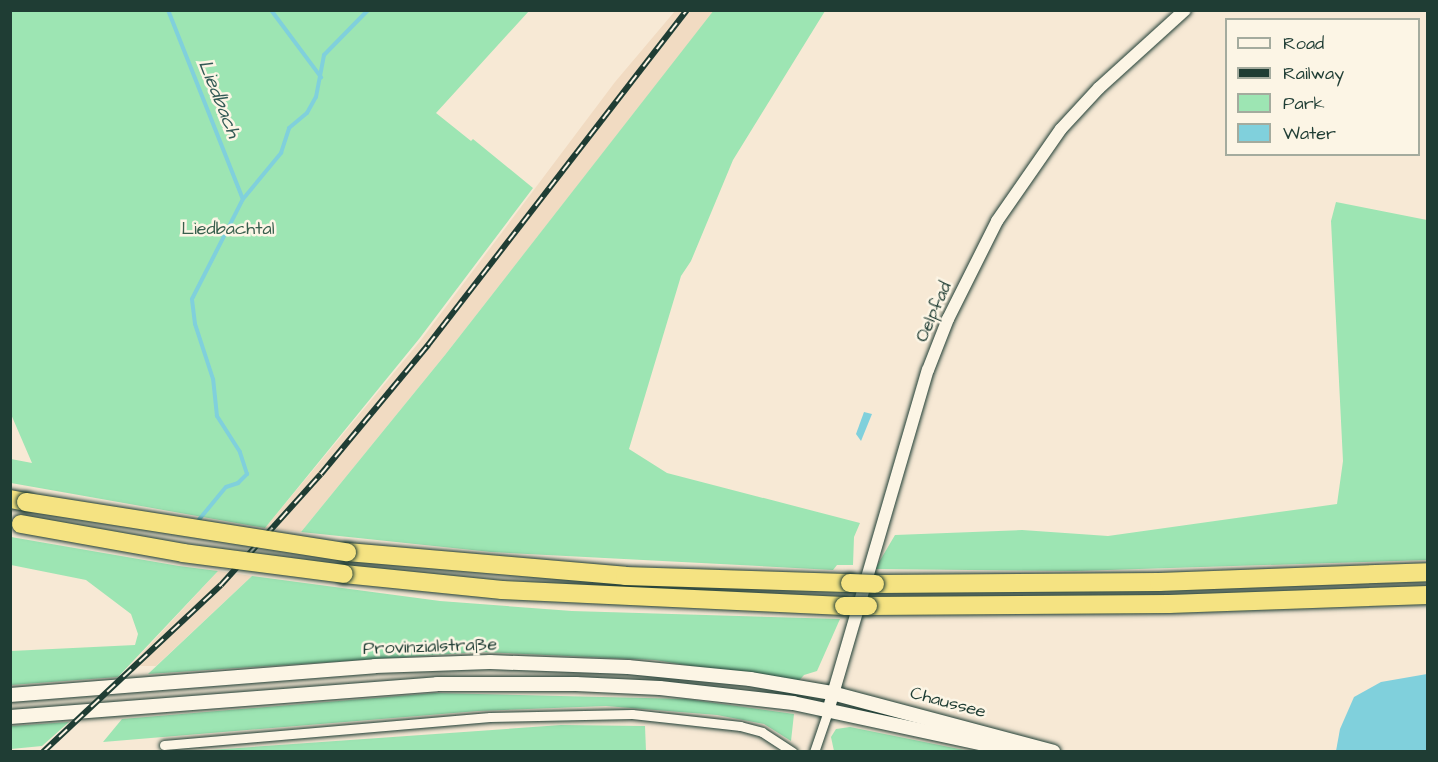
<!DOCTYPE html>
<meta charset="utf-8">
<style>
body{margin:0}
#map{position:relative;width:1438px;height:762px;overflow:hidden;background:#f7e9d5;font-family:"Architects Daughter",sans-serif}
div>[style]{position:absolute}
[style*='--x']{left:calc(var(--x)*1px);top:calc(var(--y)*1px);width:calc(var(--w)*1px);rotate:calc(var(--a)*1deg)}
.built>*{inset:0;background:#f1dbc2}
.green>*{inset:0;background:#9de5b3}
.water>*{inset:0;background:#80d0dc}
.stream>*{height:4px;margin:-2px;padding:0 2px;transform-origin:2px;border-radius:2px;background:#80d0dc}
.roads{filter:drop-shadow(0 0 2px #1f3d34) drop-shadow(0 0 2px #1f3d34)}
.minor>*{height:9px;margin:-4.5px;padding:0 4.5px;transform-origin:4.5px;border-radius:4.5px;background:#fcf5e5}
.tertiary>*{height:12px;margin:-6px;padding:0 6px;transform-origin:6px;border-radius:6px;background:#fcf5e5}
.secondary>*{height:14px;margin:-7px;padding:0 7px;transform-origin:7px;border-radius:7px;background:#fcf5e5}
.motorway>*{height:18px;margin:-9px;padding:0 9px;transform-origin:9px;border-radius:9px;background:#f5e382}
.rail>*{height:6px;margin-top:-3px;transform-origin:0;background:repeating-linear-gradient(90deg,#fcf5e5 0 11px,#1f3d34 0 22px);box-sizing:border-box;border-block:2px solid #1f3d34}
.bridges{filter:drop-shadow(0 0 2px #1f3d34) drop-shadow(0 0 2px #1f3d34)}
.motorway-bridge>*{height:18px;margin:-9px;padding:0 9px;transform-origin:9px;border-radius:9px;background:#f5e382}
span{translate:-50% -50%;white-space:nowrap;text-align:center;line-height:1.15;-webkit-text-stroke:5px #fcf5e5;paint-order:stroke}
.park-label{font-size:18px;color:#385f4d}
.street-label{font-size:18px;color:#1f3d34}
.water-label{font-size:20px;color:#325a56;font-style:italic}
.frame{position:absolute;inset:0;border:12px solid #1f3d34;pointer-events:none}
.legend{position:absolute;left:1225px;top:18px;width:195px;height:138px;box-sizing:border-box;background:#fcf5e5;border:2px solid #a4ab9e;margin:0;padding:8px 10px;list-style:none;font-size:18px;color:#1f3d34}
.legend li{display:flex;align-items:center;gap:12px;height:30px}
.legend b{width:30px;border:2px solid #a4ab9e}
</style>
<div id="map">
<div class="built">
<div style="clip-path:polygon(675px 11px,714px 11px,445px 355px,301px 532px,265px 528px,421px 340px,615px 82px)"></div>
<div style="clip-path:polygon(218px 571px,252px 576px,156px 666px,130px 666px)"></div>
</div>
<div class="green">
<div style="clip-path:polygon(11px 10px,529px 11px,436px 113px,471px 141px,473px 139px,533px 188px,419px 339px,265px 528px,11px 483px,11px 459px,32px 463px,10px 412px)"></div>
<div style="clip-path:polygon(714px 10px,825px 11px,733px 160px,691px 261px,681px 276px,629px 449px,667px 473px,860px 523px,854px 537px,853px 565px,837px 565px,833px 570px,491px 552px,301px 532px,445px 355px)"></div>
<div style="clip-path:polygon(1336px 202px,1427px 220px,1427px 560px,1076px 571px,875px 569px,895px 535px,1022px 530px,1108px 536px,1337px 504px,1343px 461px,1331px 221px)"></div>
<div style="clip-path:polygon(11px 537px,179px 566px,218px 571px,118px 677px,11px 685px,11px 651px,135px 645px,138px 634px,131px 614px,86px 580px,11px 565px)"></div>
<div style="clip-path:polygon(252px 576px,440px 601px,572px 611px,840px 619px,817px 671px,804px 675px,797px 683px,655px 660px,481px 652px,148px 674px)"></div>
<div style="clip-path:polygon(435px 693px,686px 699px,794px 714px,791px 741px,764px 724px,717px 715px,606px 706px,478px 711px,103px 742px,122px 719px)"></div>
<div style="clip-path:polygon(69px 722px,42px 746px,11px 749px,11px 726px)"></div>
<div style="clip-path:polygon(561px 725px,645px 726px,646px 751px,196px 751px)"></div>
<div style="clip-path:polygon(850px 727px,969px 751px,834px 751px,831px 737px,836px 729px)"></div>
</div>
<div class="water">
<div style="clip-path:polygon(864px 412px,872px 414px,861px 441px,856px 434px)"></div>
<div style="clip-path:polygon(1427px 674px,1427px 751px,1336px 751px,1340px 729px,1354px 697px,1381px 682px)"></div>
</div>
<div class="stream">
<div style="--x:168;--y:10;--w:203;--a:68.4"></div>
<div style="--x:271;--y:10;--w:84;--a:53.3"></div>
<div style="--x:197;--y:522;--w:45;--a:-50.4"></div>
<div style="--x:226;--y:487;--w:13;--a:-18"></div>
<div style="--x:238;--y:483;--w:13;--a:-45"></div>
<div style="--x:247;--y:474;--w:23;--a:-108"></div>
<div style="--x:240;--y:452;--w:43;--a:-122.6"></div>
<div style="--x:217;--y:416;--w:37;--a:-96"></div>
<div style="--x:213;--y:379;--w:58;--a:-108.1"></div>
<div style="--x:195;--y:324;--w:25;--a:-97"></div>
<div style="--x:192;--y:299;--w:112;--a:-63"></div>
<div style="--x:243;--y:199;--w:60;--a:-50.4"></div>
<div style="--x:281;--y:153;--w:26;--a:-72"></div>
<div style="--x:289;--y:128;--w:23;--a:-40"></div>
<div style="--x:307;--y:113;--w:18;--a:-61"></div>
<div style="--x:316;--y:97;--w:43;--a:-79.2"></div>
<div style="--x:324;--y:55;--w:63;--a:-45.6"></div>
</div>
<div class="roads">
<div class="minor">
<div style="--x:164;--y:745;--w:327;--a:-4.9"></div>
<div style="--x:490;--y:717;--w:142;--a:-1.2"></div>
<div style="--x:632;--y:714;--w:109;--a:6.3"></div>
<div style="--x:740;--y:726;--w:23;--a:15"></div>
<div style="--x:762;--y:732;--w:37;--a:33"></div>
<div style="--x:814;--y:752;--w:43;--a:-71.1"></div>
</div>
<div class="tertiary">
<div style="--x:828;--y:711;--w:355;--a:-73.7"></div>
<div style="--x:928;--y:370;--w:55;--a:-68.6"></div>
<div style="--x:948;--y:319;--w:110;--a:-63.4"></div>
<div style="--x:997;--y:221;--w:112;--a:-55.2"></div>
<div style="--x:1061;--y:129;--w:56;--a:-47.2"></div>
<div style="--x:1099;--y:88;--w:116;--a:-42.2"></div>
</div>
<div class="secondary">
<div style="--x:10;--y:695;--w:366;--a:-4.5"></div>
<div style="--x:375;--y:666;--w:115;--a:-2"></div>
<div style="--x:490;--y:662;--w:138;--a:2.1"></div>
<div style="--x:628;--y:667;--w:123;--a:5.6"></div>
<div style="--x:750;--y:679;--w:83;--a:9.7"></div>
<div style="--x:832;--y:693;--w:229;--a:14.9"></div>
<div style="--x:10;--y:717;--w:428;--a:-4.4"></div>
<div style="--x:437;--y:684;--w:139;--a:0"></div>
<div style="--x:576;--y:684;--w:84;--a:2.7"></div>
<div style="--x:660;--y:688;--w:134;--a:6.4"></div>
<div style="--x:793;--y:703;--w:233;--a:12.1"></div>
</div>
<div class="motorway">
<div style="--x:10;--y:499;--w:16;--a:11"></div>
<div style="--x:347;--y:552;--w:279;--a:4.9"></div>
<div style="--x:625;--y:576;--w:225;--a:1.8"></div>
<div style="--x:344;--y:574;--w:159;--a:5.8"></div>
<div style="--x:502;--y:590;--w:342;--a:2.7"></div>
<div style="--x:875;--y:584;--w:284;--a:-0.4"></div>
<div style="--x:1159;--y:582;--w:269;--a:-2.1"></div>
<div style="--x:868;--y:606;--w:301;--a:-0.4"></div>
<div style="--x:1169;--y:604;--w:259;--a:-2"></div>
</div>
</div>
<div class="rail">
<div style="--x:43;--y:752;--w:244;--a:-43.2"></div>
<div style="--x:221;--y:585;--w:149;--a:-48"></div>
<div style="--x:321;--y:474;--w:168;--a:-50.3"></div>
<div style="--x:428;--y:345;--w:423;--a:-52.3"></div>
</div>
<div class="bridges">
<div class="motorway-bridge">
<div style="--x:26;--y:502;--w:325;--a:8.9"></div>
<div style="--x:21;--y:524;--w:165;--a:10.1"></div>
<div style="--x:183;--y:553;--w:162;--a:7.4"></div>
<div style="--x:850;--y:583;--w:25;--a:2"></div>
<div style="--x:844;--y:606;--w:24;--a:0"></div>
</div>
</div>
<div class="park-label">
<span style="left:228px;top:229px">Liedbachtal</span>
</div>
<div class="street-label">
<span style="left:934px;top:312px;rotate:-66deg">Oelpfad</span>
<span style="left:430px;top:647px;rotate:-2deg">Provinzialstraße</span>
<span style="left:948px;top:703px;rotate:15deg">Chaussee</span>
</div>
<div class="water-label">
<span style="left:219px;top:99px;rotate:68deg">Liedbach</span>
</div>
<div class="frame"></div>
<ul class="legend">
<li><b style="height:8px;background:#fcf5e5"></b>Road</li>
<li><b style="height:8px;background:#1f3d34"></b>Railway</li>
<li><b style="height:16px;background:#9de5b3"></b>Park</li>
<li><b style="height:16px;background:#80d0dc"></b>Water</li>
</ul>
</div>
